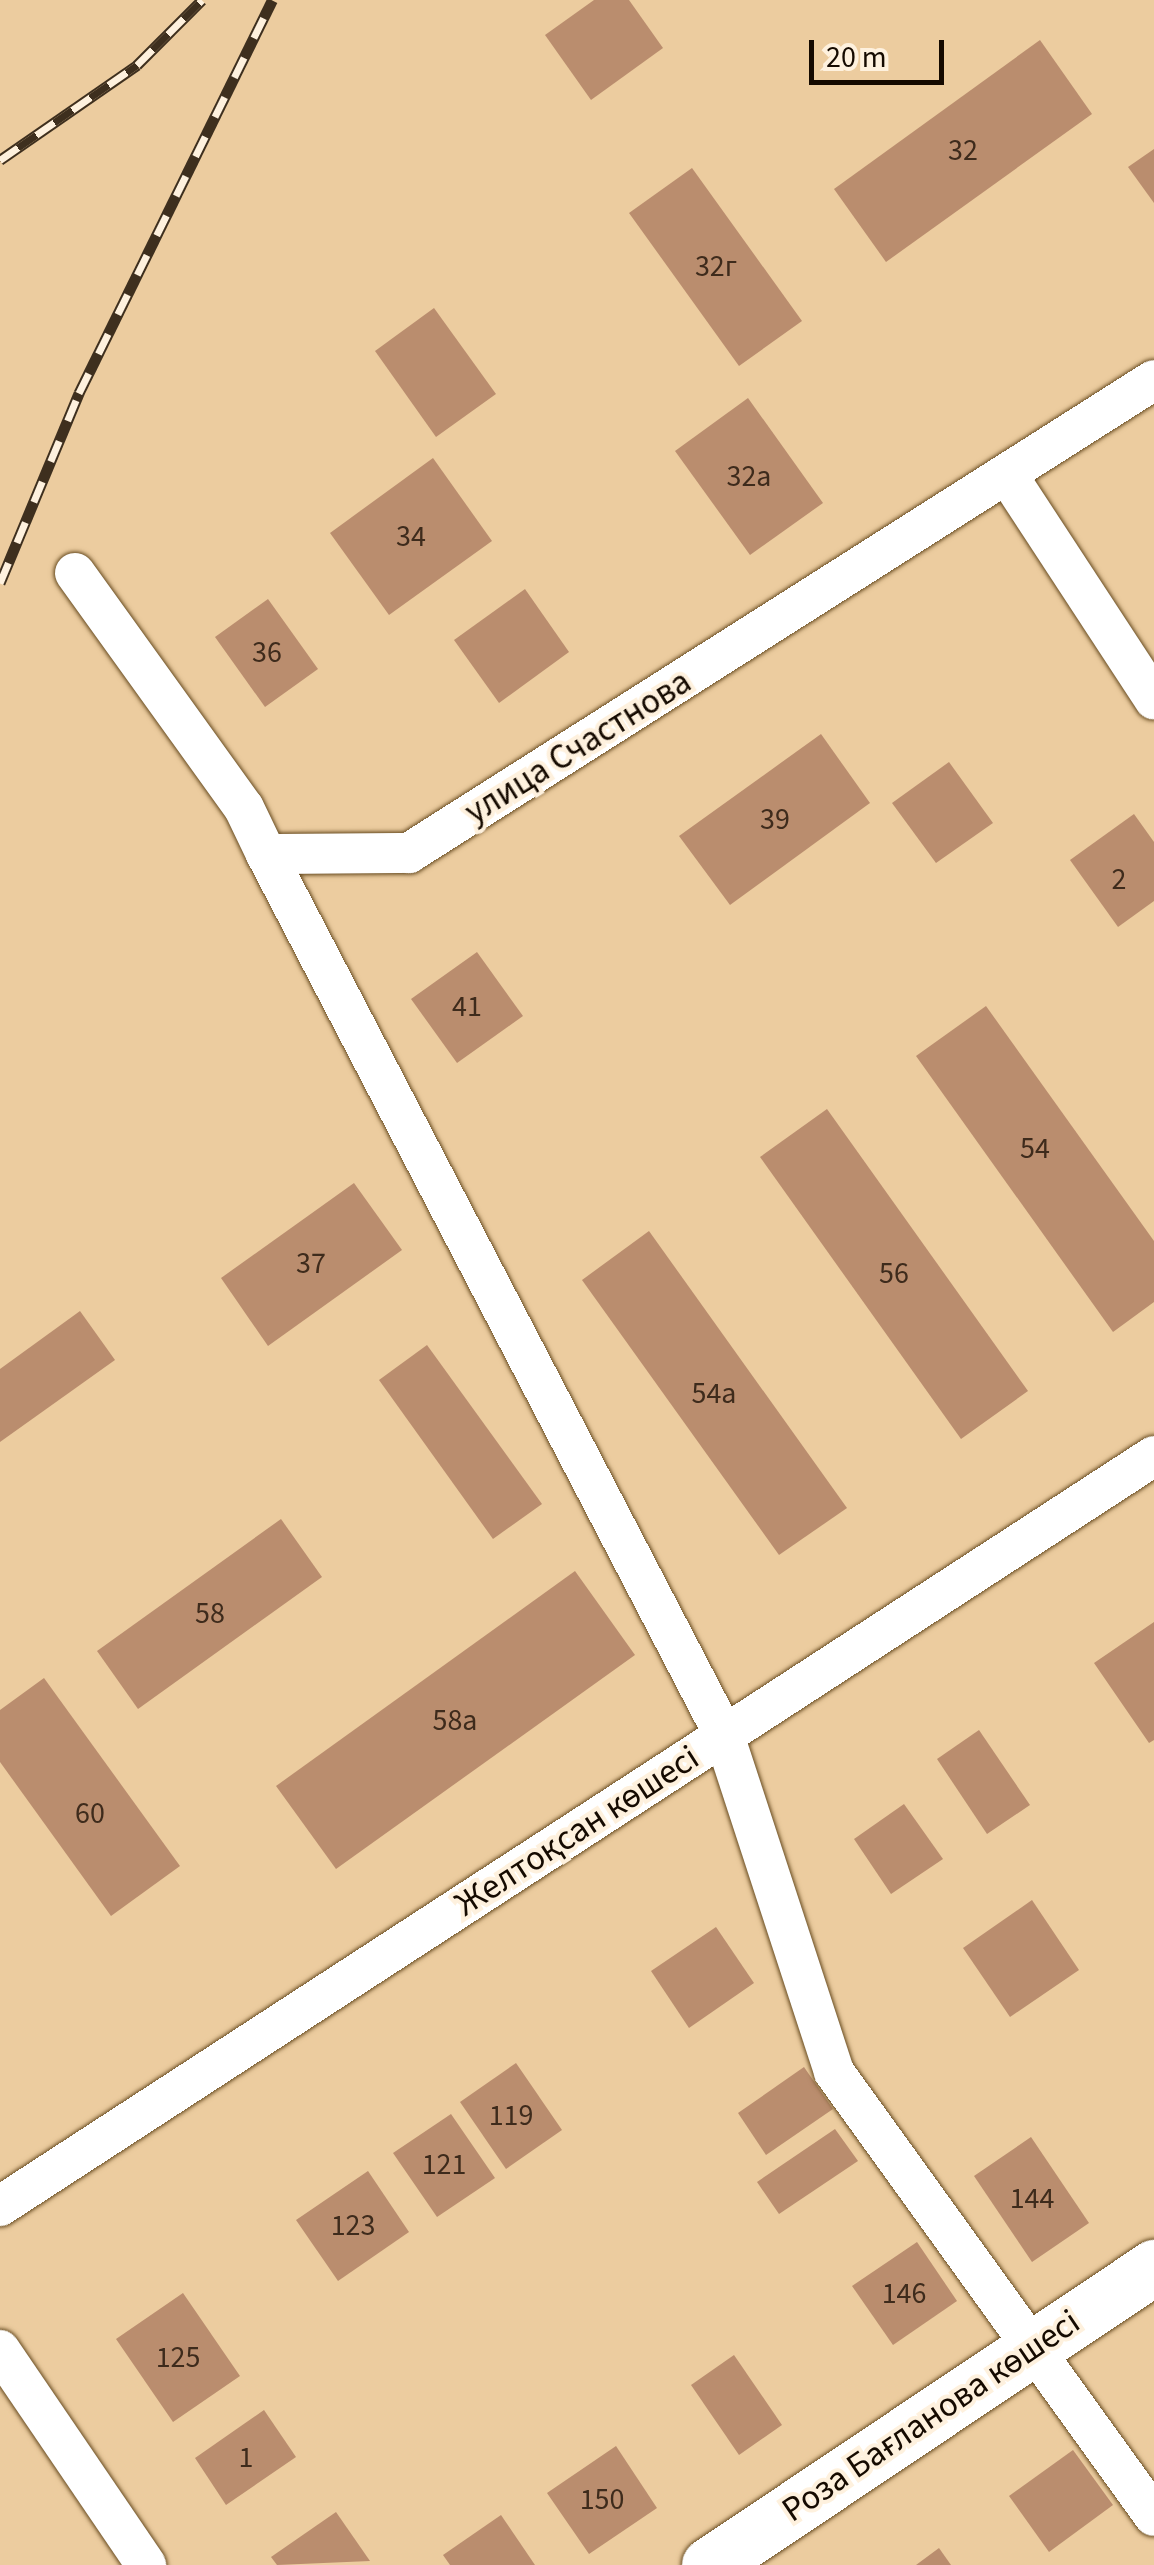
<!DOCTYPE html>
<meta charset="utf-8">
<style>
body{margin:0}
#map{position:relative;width:1154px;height:2565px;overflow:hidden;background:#eccc9f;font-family:"Source Sans 3",sans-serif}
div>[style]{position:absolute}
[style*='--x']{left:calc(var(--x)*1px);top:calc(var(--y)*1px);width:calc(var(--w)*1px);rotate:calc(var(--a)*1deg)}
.building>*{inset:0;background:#ba8d6e}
.roads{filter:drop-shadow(0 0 2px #684c21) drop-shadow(0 0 2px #684c21)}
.street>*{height:40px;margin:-20px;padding:0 20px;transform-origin:20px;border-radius:20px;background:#fff}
.secondary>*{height:55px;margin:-27.5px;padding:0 27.5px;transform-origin:27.5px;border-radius:27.5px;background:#fff}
.rail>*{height:11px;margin-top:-5.5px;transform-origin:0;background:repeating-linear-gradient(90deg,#fef1de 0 22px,#3e2f1e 0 44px);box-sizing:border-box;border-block:2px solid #3e2f1e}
span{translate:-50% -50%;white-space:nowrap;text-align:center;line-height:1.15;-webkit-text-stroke:8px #fef1de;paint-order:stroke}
.number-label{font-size:30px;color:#3e2b1c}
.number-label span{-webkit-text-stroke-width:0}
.street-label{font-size:35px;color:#150a00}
.scale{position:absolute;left:809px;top:40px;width:135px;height:45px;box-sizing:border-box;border:5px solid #150a00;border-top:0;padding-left:12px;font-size:30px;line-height:35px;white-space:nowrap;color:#150a00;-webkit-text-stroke:8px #fef1de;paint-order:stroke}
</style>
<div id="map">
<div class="building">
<div style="clip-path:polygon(594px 0,629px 0,663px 48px,591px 100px,545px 35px)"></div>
<div style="clip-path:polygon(1040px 40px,1092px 114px,886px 262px,834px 189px)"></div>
<div style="clip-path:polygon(1154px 149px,1154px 203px,1128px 167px)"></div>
<div style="clip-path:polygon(692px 168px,802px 321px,739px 366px,629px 213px)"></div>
<div style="clip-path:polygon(434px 308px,496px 394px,436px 437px,375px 351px)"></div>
<div style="clip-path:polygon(748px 398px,823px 503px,750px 555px,675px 451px)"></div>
<div style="clip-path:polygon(433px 458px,492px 541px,389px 615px,330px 533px)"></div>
<div style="clip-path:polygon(525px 589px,569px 652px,499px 703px,454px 640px)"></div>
<div style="clip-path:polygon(268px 599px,318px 669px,265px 707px,215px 637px)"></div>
<div style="clip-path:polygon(821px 734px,870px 803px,730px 905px,679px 836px)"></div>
<div style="clip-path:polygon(949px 762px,993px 823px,936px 863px,892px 803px)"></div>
<div style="clip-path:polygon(1134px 814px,1154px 842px,1154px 901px,1118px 927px,1070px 860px)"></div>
<div style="clip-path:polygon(477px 952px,523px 1016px,457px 1063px,411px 999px)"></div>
<div style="clip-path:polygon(986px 1006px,1154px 1241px,1154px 1302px,1113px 1332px,916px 1056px)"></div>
<div style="clip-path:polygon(827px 1109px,1028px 1391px,961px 1439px,760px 1157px)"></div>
<div style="clip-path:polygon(354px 1183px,402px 1250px,268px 1346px,221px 1278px)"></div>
<div style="clip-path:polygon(649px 1231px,847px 1508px,779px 1555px,582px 1280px)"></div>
<div style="clip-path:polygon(80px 1311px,115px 1360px,0 1442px,0 1369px)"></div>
<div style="clip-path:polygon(427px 1345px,542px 1504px,493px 1539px,379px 1380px)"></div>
<div style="clip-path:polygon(281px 1519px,322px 1577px,138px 1709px,97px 1651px)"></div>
<div style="clip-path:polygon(575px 1571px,635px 1655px,336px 1869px,276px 1786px)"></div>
<div style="clip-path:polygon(1154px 1622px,1154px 1740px,1149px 1743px,1094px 1663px)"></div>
<div style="clip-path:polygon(44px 1678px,180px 1866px,111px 1916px,0 1762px,0 1710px)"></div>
<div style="clip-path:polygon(979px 1730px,1030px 1805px,987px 1834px,937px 1759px)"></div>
<div style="clip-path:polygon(904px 1804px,943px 1859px,891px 1894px,854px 1839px)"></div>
<div style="clip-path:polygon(1032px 1900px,1079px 1970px,1010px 2017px,963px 1948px)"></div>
<div style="clip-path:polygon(716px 1927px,754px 1983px,689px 2028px,651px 1971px)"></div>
<div style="clip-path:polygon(516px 2063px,562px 2130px,506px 2169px,460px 2102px)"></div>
<div style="clip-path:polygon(804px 2067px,833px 2109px,766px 2155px,738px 2113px)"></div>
<div style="clip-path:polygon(451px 2114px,495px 2178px,437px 2217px,393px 2153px)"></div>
<div style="clip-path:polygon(835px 2129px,858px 2161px,779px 2214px,757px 2182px)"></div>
<div style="clip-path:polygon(1031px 2137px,1089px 2223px,1032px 2262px,974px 2176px)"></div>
<div style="clip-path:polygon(368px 2171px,409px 2232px,338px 2281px,296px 2220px)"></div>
<div style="clip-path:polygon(917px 2242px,957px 2301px,893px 2345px,852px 2286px)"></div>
<div style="clip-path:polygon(183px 2293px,240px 2376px,173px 2422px,116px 2339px)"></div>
<div style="clip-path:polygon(734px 2355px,782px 2425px,739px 2455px,691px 2385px)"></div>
<div style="clip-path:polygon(264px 2410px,296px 2457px,226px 2505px,195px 2458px)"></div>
<div style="clip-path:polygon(616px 2446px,657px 2508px,589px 2554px,547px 2493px)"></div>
<div style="clip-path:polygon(1073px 2450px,1113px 2505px,1049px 2552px,1009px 2496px)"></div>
<div style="clip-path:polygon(336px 2512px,370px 2561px,277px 2565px,271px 2557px)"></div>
<div style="clip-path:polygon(501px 2515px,535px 2565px,450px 2565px,443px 2555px)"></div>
<div style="clip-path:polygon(939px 2548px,951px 2565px,916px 2565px)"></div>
</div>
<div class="roads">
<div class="street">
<div style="--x:1008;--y:476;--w:267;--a:56.8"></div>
<div style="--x:75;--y:573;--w:289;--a:54.3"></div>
<div style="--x:244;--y:808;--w:51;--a:64.4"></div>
<div style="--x:266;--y:854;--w:143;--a:-0.4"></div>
<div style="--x:409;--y:853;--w:882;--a:-32.41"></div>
<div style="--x:266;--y:854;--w:993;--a:62.53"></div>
<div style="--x:724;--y:1735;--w:354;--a:71.9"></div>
<div style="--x:834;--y:2072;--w:547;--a:54.22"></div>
<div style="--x:0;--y:2206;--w:1376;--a:-33.02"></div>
<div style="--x:0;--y:2350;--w:260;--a:55.8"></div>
</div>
<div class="secondary">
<div style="--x:709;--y:2565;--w:536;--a:-33.81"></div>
</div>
</div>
<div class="rail">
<div style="--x:0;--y:160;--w:167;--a:-34.7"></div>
<div style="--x:137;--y:65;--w:92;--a:-45"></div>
<div style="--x:0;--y:583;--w:206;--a:-67.4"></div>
<div style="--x:79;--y:393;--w:438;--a:-63.8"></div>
</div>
<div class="number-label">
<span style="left:963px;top:151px">32</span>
<span style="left:716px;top:267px">32г</span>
<span style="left:749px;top:477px">32а</span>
<span style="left:411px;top:537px">34</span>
<span style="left:267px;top:653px">36</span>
<span style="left:775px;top:820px">39</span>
<span style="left:1119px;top:880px">2</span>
<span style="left:467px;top:1007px">41</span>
<span style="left:1035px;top:1149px">54</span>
<span style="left:311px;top:1264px">37</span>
<span style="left:894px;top:1274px">56</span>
<span style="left:714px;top:1394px">54а</span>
<span style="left:210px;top:1614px">58</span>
<span style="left:455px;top:1721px">58а</span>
<span style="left:90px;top:1814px">60</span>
<span style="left:511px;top:2116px">119</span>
<span style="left:444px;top:2165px">121</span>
<span style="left:1032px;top:2199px">144</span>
<span style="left:353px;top:2226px">123</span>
<span style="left:904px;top:2294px">146</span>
<span style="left:178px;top:2358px">125</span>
<span style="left:246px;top:2458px">1</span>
<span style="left:602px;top:2500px">150</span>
</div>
<div class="street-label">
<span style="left:578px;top:747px;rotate:-32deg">улица Счастнова</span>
<span style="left:577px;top:1831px;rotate:-33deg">Желтоқсан көшесі</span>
<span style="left:931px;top:2416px;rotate:-34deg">Роза Бағланова көшесі</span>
</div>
<div class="scale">20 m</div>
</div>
